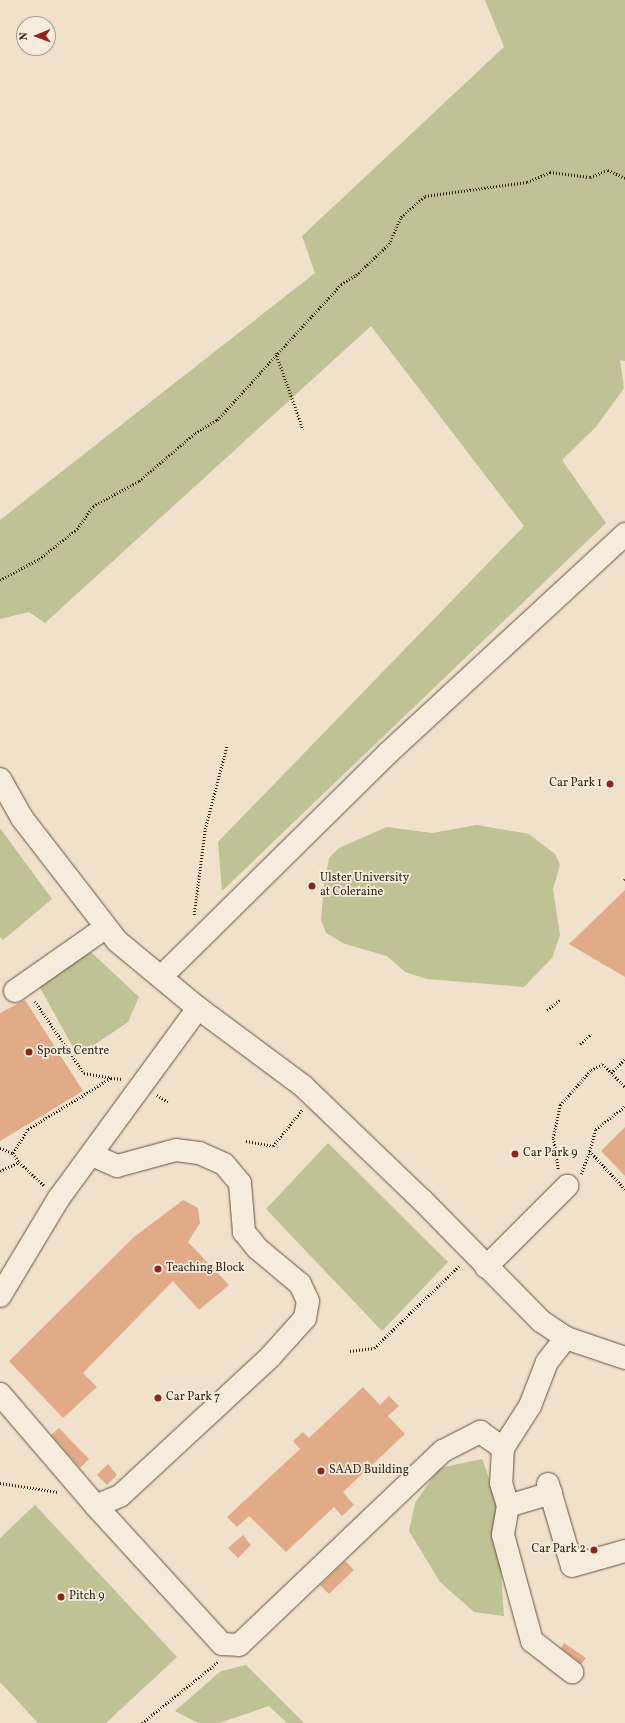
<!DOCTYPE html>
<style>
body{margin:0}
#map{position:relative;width:625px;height:1723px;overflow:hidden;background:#f0e1ca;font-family:Vollkorn,serif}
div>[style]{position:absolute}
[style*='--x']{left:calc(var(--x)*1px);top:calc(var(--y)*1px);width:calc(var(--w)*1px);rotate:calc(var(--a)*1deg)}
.green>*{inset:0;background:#bec294}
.building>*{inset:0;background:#e1ab8a}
.path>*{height:2.5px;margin-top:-1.25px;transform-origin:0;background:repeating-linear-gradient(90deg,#342514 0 1px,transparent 0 3px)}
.roads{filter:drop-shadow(0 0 1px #635442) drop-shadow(0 0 1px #635442)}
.minor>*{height:22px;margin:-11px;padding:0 11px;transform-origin:11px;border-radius:11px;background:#f5ecdd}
.dots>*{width:11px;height:11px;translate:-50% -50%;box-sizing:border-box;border:2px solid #f5ecdd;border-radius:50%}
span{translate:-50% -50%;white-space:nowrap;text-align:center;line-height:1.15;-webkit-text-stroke:3.5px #f5ecdd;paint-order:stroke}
.poi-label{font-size:12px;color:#342514}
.right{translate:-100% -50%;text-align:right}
.left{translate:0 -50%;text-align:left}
.north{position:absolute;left:16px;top:16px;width:40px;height:40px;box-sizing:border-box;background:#f5ecdd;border:1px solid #a89c8d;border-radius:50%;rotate:269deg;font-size:11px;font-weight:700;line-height:16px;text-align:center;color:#342514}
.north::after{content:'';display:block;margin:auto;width:14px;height:18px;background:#8f2418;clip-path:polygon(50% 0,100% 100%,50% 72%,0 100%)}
</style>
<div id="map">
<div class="green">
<div style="clip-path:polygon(485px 0,625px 0,625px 361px,620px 360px,624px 388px,596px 427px,562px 460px,606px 523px,222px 891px,218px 842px,524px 526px,371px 326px,45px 623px,29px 612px,0 619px,0 520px,315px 273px,302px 236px,504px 47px)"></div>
<div style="clip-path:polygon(477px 825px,529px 834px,555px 854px,560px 865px,553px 889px,560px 935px,552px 958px,524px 987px,427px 979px,405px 972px,387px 956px,345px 944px,326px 933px,321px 920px,324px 885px,329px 858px,339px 848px,387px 827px,432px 833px)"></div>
<div style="clip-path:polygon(0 828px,52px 899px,3px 940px,0 937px)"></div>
<div style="clip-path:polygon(91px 952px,139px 997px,128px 1022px,78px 1056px,39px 986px)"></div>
<div style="clip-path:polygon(328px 1143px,448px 1262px,382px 1331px,266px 1209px)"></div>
<div style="clip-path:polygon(482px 1459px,496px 1497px,504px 1616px,474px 1612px,440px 1582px,409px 1531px,415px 1503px,439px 1468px)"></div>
<div style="clip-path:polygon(35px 1505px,177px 1657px,106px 1723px,38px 1723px,0 1682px,0 1538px)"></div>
<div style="clip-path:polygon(246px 1665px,304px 1723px,287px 1723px,269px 1706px,219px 1723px,198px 1723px,175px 1711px,221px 1671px)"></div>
</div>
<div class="building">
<div style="clip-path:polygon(625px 890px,625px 977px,569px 944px)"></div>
<div style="clip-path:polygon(25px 1000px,83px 1091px,0 1141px,0 1013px)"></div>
<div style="clip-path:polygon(625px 1127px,625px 1176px,601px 1151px)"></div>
<div style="clip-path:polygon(183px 1200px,198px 1208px,200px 1223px,188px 1242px,229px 1285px,199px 1310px,173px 1281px,83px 1373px,97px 1387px,63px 1418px,9px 1361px,134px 1237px)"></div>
<div style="clip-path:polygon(363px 1387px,380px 1405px,389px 1396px,399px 1406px,388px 1416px,405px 1434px,343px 1492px,354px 1505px,342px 1516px,334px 1507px,286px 1552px,249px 1516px,237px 1527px,227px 1517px,300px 1449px,293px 1441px,303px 1432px,309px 1438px)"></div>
<div style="clip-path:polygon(59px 1428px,89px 1459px,80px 1468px,51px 1435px)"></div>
<div style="clip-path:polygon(108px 1464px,117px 1475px,107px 1485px,97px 1475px)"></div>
<div style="clip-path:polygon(243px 1535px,251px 1545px,238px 1558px,228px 1548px)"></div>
<div style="clip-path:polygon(345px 1561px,354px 1570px,329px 1594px,320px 1585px)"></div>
<div style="clip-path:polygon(564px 1643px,586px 1658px,581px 1664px,561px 1648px)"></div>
</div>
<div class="path">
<div style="--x:276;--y:353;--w:81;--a:70.4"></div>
<div style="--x:0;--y:580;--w:44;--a:-28.3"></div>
<div style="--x:39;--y:559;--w:48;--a:-38.3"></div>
<div style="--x:77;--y:529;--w:28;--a:-55"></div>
<div style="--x:93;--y:506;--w:52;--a:-28.5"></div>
<div style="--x:139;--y:481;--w:74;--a:-40.6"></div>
<div style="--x:195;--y:433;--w:26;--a:-31"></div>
<div style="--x:217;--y:420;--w:184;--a:-47.6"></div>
<div style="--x:341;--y:284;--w:17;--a:-31"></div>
<div style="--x:356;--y:275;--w:45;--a:-43.2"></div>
<div style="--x:389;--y:244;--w:30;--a:-66"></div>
<div style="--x:401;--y:217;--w:32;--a:-41"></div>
<div style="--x:425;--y:196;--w:103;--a:-7.8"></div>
<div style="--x:527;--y:182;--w:25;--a:-23"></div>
<div style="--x:550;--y:172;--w:40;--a:7.1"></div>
<div style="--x:590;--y:177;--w:19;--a:-21"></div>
<div style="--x:608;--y:170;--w:19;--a:25"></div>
<div style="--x:624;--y:880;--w:1;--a:-45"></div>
<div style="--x:194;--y:915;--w:87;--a:-82.7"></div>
<div style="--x:205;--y:829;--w:87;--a:-75.3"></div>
<div style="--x:35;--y:1001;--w:87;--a:55.8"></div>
<div style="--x:84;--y:1073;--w:27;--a:10"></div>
<div style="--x:547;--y:1010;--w:16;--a:-38"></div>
<div style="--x:580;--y:1044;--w:15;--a:-42"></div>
<div style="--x:611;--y:1073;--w:20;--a:-45"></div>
<div style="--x:157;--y:1095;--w:13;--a:32"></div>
<div style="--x:625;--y:1107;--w:37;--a:142"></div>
<div style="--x:596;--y:1130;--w:22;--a:106"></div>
<div style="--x:590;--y:1151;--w:52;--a:47.4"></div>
<div style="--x:246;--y:1141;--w:27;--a:10"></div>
<div style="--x:273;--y:1146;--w:46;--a:-51.1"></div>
<div style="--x:0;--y:1148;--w:14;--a:21"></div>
<div style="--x:13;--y:1153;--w:11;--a:56"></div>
<div style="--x:13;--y:1153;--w:28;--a:-58"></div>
<div style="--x:28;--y:1129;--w:97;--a:-31.6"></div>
<div style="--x:111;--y:1078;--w:12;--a:5"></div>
<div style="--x:558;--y:1169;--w:31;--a:-99"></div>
<div style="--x:553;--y:1138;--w:34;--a:-78"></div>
<div style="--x:560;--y:1105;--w:47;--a:-48.5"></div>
<div style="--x:591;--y:1070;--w:13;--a:-27"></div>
<div style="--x:603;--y:1064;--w:32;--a:46"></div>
<div style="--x:0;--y:1171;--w:21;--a:-25"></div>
<div style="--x:19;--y:1162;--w:35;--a:43"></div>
<div style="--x:581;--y:1174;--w:25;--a:-69"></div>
<div style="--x:350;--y:1351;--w:24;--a:-7"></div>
<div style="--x:374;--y:1348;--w:120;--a:-44"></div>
<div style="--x:0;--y:1483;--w:59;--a:8.8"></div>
<div style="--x:142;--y:1723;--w:97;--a:-38.8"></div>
</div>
<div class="roads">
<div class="minor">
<div style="--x:0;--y:779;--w:45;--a:60.6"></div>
<div style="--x:22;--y:818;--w:155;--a:52.3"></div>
<div style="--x:117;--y:941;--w:105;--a:39.6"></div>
<div style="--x:198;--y:1008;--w:131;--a:36.6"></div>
<div style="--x:303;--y:1086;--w:165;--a:43.8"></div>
<div style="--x:422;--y:1200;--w:170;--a:45.5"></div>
<div style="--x:541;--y:1321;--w:30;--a:34"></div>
<div style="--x:566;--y:1338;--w:62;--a:18.7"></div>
<div style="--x:161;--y:977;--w:319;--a:-44.6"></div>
<div style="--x:388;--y:753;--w:323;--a:-42.7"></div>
<div style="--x:15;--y:991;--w:110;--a:-35"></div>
<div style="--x:486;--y:1267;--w:115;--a:-45"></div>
<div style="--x:0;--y:1296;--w:114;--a:-59"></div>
<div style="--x:59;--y:1198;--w:235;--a:-53.8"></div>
<div style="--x:0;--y:1394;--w:148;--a:49.4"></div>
<div style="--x:96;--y:1506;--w:26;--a:-23"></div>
<div style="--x:120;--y:1496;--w:205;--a:-42.8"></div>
<div style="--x:270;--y:1357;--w:52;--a:-48.1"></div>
<div style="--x:305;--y:1318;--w:17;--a:-80"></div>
<div style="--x:308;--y:1301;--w:19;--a:-115"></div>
<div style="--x:300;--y:1284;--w:56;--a:-140.1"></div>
<div style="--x:257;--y:1248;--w:21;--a:-129"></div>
<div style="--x:244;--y:1232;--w:49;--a:-94.7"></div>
<div style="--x:240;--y:1183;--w:25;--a:-130"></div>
<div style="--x:224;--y:1164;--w:27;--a:-156"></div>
<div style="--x:199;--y:1153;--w:23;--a:-173"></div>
<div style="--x:176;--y:1150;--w:61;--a:164.8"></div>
<div style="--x:117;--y:1166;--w:27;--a:-156"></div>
<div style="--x:503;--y:1448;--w:35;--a:93"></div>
<div style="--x:501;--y:1483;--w:24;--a:73"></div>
<div style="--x:508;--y:1506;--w:45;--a:-16.8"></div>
<div style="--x:548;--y:1484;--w:85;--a:73.7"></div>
<div style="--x:572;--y:1566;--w:55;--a:-15.8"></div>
<div style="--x:96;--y:1506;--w:187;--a:47.6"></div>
<div style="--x:222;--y:1644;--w:17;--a:3"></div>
<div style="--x:239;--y:1645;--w:282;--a:-43.6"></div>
<div style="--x:443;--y:1451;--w:42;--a:-27.2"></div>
<div style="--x:480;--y:1432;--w:28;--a:35"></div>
<div style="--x:503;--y:1448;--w:50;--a:-57.3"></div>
<div style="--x:530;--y:1406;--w:47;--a:-68.9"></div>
<div style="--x:547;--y:1362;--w:31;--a:-52"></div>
<div style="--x:508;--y:1506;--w:29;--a:100"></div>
<div style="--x:503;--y:1535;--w:110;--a:74.7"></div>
<div style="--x:532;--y:1641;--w:51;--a:37.8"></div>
</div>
</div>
<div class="dots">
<div style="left:610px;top:784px;background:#8f2418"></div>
<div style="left:312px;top:886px;background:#8f2418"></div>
<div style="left:29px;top:1052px;background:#8f2418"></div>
<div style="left:515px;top:1154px;background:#8f2418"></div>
<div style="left:158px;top:1269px;background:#8f2418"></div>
<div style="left:158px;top:1398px;background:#8f2418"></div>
<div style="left:321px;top:1471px;background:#8f2418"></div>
<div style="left:594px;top:1550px;background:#8f2418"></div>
<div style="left:61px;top:1597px;background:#8f2418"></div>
</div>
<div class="poi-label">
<span class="right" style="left:602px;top:784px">Car Park 1</span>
<span class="left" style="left:320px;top:886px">Ulster University<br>at Coleraine</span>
<span class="left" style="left:37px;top:1052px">Sports Centre</span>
<span class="left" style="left:523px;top:1154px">Car Park 9</span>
<span class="left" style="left:166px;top:1269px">Teaching Block</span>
<span class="left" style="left:166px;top:1398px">Car Park 7</span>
<span class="left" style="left:329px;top:1471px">SAAD Building</span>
<span class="right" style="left:586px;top:1550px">Car Park 2</span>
<span class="left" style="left:69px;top:1597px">Pitch 9</span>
</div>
<div class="north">N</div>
</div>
